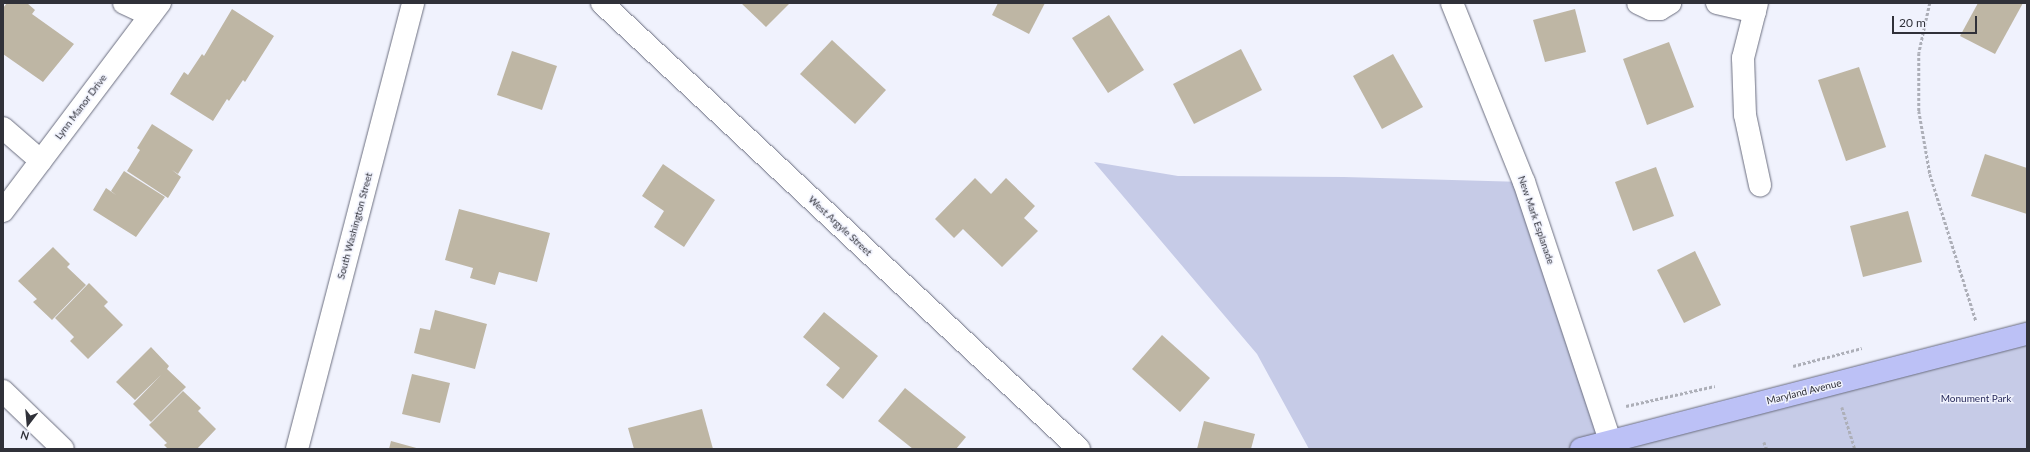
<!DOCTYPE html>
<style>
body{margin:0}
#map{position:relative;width:2030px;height:452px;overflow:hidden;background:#f0f2fd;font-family:Lato,sans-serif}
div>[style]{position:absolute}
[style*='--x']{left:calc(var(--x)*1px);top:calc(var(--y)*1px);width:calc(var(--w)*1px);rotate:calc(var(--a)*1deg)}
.green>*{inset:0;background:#c6cbe7}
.building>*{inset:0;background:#beb6a4}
.path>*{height:2.5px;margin-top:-1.25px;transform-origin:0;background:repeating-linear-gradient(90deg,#adafb8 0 3px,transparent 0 5px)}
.roads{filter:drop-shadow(0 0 1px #6b6e7f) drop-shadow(0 0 1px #6b6e7f)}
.minor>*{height:22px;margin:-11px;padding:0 11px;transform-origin:11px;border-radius:11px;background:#fff}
.major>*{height:22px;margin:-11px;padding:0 11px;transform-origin:11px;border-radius:11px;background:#bcc1f6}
span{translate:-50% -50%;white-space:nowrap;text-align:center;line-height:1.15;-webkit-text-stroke:3px #f0f2fd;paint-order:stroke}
.street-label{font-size:10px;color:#303139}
.park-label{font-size:10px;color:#282b5c}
.frame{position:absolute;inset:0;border:4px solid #303139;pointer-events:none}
.north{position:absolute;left:8px;top:404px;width:40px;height:40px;-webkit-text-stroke:3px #f0f2fd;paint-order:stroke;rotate:196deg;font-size:11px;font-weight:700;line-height:16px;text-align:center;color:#303139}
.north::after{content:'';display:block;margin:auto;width:14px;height:18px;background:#303139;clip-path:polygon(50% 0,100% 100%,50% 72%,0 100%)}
.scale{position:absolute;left:1892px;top:16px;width:85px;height:18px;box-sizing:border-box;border:2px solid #303139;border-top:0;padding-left:5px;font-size:12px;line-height:14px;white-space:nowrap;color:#303139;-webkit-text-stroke:3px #f0f2fd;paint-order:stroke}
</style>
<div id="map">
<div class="green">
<div style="clip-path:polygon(1094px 162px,1178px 176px,1344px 177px,1524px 182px,1610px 441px,2027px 334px,2027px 449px,1309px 449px,1257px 354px)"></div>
</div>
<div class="building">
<div style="clip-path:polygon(7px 3px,27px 3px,35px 10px,32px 14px,74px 44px,43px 82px,3px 54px,3px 8px)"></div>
<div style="clip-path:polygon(741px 3px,790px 3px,766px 27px)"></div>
<div style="clip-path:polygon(998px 3px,1045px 3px,1029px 34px,992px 15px)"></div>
<div style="clip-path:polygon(1978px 3px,2023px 3px,1995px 54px,1960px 36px)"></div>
<div style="clip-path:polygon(232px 9px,274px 36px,245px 82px,243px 80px,229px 101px,227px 99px,213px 121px,170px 94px,184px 72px,188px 75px,202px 54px,204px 56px)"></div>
<div style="clip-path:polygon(1575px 9px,1586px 52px,1545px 62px,1533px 20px)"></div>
<div style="clip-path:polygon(1109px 15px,1144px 70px,1108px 93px,1072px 38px)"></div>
<div style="clip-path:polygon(832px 40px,886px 90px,855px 124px,800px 74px)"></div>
<div style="clip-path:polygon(1669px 42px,1694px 107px,1647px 125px,1623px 59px)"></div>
<div style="clip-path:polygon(1241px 49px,1262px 90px,1194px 124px,1173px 84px)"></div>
<div style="clip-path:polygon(512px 51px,557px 66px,542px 110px,497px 95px)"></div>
<div style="clip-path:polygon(1393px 54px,1423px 107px,1382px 129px,1353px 76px)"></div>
<div style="clip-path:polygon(1859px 67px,1886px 147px,1846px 161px,1818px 80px)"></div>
<div style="clip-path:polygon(152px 124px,193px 150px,178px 174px,172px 170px,181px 177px,168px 198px,127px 171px,140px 150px,137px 148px)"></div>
<div style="clip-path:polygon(1985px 154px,2027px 168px,2027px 214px,1971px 196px)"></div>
<div style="clip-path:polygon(663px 164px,715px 200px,684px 247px,654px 227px,664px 211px,642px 196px)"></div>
<div style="clip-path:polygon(1656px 167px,1674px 216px,1633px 231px,1615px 182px)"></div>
<div style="clip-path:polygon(124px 171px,165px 197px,136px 237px,93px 210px,106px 188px,116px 195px,111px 191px)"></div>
<div style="clip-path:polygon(975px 178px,991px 194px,1006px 178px,1035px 206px,1024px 218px,1038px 231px,1002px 267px,963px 229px,954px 238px,935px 219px)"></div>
<div style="clip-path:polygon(459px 209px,550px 233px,537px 282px,499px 272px,495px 285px,470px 278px,473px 268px,445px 260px)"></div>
<div style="clip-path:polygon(1908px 211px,1922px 262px,1863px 277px,1850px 226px)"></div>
<div style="clip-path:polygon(53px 247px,70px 264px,67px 267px,86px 285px,52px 320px,33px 302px,37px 299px,18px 281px)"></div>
<div style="clip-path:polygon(1695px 251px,1721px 305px,1684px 323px,1657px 270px)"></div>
<div style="clip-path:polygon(89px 283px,108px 302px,104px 306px,123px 325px,88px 359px,70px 341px,85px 326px,74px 337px,55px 318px)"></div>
<div style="clip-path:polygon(435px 310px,487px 324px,475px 369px,414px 353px,420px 328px,430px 330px)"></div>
<div style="clip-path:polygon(824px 312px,878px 356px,843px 399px,826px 385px,840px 368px,803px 337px)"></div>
<div style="clip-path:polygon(1162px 335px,1210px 378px,1180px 412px,1132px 369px)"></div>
<div style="clip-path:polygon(151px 347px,169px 366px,167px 369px,186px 387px,151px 422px,133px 404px,161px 375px,135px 400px,116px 382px)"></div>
<div style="clip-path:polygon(412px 374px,450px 383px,440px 423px,402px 414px)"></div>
<div style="clip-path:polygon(905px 388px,966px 437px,956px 449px,913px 449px,878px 421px)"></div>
<div style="clip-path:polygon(183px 391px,201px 408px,198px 411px,216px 429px,197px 449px,168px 449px,164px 445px,167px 443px,149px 425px)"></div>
<div style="clip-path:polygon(702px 409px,713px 449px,634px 449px,628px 428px)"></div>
<div style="clip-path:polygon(1204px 421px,1255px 434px,1251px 449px,1197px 449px)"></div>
<div style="clip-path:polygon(391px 441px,420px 449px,389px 449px)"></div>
</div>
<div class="path">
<div style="--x:1930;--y:3;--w:51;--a:102.4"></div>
<div style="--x:1919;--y:53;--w:58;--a:90"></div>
<div style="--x:1919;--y:111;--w:64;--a:80.1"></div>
<div style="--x:1930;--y:174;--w:154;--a:72.6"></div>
<div style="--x:1793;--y:366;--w:71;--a:-14.6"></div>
<div style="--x:1626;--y:406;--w:91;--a:-12.7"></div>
<div style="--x:1842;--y:407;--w:44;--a:72.8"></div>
<div style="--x:1764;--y:442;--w:8;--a:67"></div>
</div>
<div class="roads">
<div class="minor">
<div style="--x:124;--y:3;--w:29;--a:25"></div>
<div style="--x:602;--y:3;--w:653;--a:43.08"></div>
<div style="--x:1452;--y:3;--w:193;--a:68.1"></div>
<div style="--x:1524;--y:182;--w:273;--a:71.6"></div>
<div style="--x:1638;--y:3;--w:14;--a:25"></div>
<div style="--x:1651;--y:9;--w:9;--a:0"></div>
<div style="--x:1660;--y:9;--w:12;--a:-31"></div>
<div style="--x:1717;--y:3;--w:39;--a:13"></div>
<div style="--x:1757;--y:3;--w:57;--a:104.3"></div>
<div style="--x:1743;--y:58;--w:57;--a:88"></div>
<div style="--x:1745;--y:115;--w:72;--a:77.9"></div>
<div style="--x:3;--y:128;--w:50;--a:41"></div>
<div style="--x:3;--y:211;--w:261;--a:-53"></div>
<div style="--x:3;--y:391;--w:83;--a:44"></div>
<div style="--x:297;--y:449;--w:461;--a:-75.4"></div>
</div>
<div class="major">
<div style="--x:1581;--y:449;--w:461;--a:-14.5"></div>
</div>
</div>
<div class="street-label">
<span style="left:81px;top:107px;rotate:-53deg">Lynn Manor Drive</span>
<span style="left:1536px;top:220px;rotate:71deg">New Mark Esplanade</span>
<span style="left:355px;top:226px;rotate:-75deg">South Washington Street</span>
<span style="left:840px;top:226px;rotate:43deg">West Argyle Street</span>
<span style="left:1804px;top:392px;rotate:-14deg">Maryland Avenue</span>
</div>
<div class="park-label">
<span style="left:1976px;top:399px">Monument Park</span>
</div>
<div class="frame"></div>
<div class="north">N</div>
<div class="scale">20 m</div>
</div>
